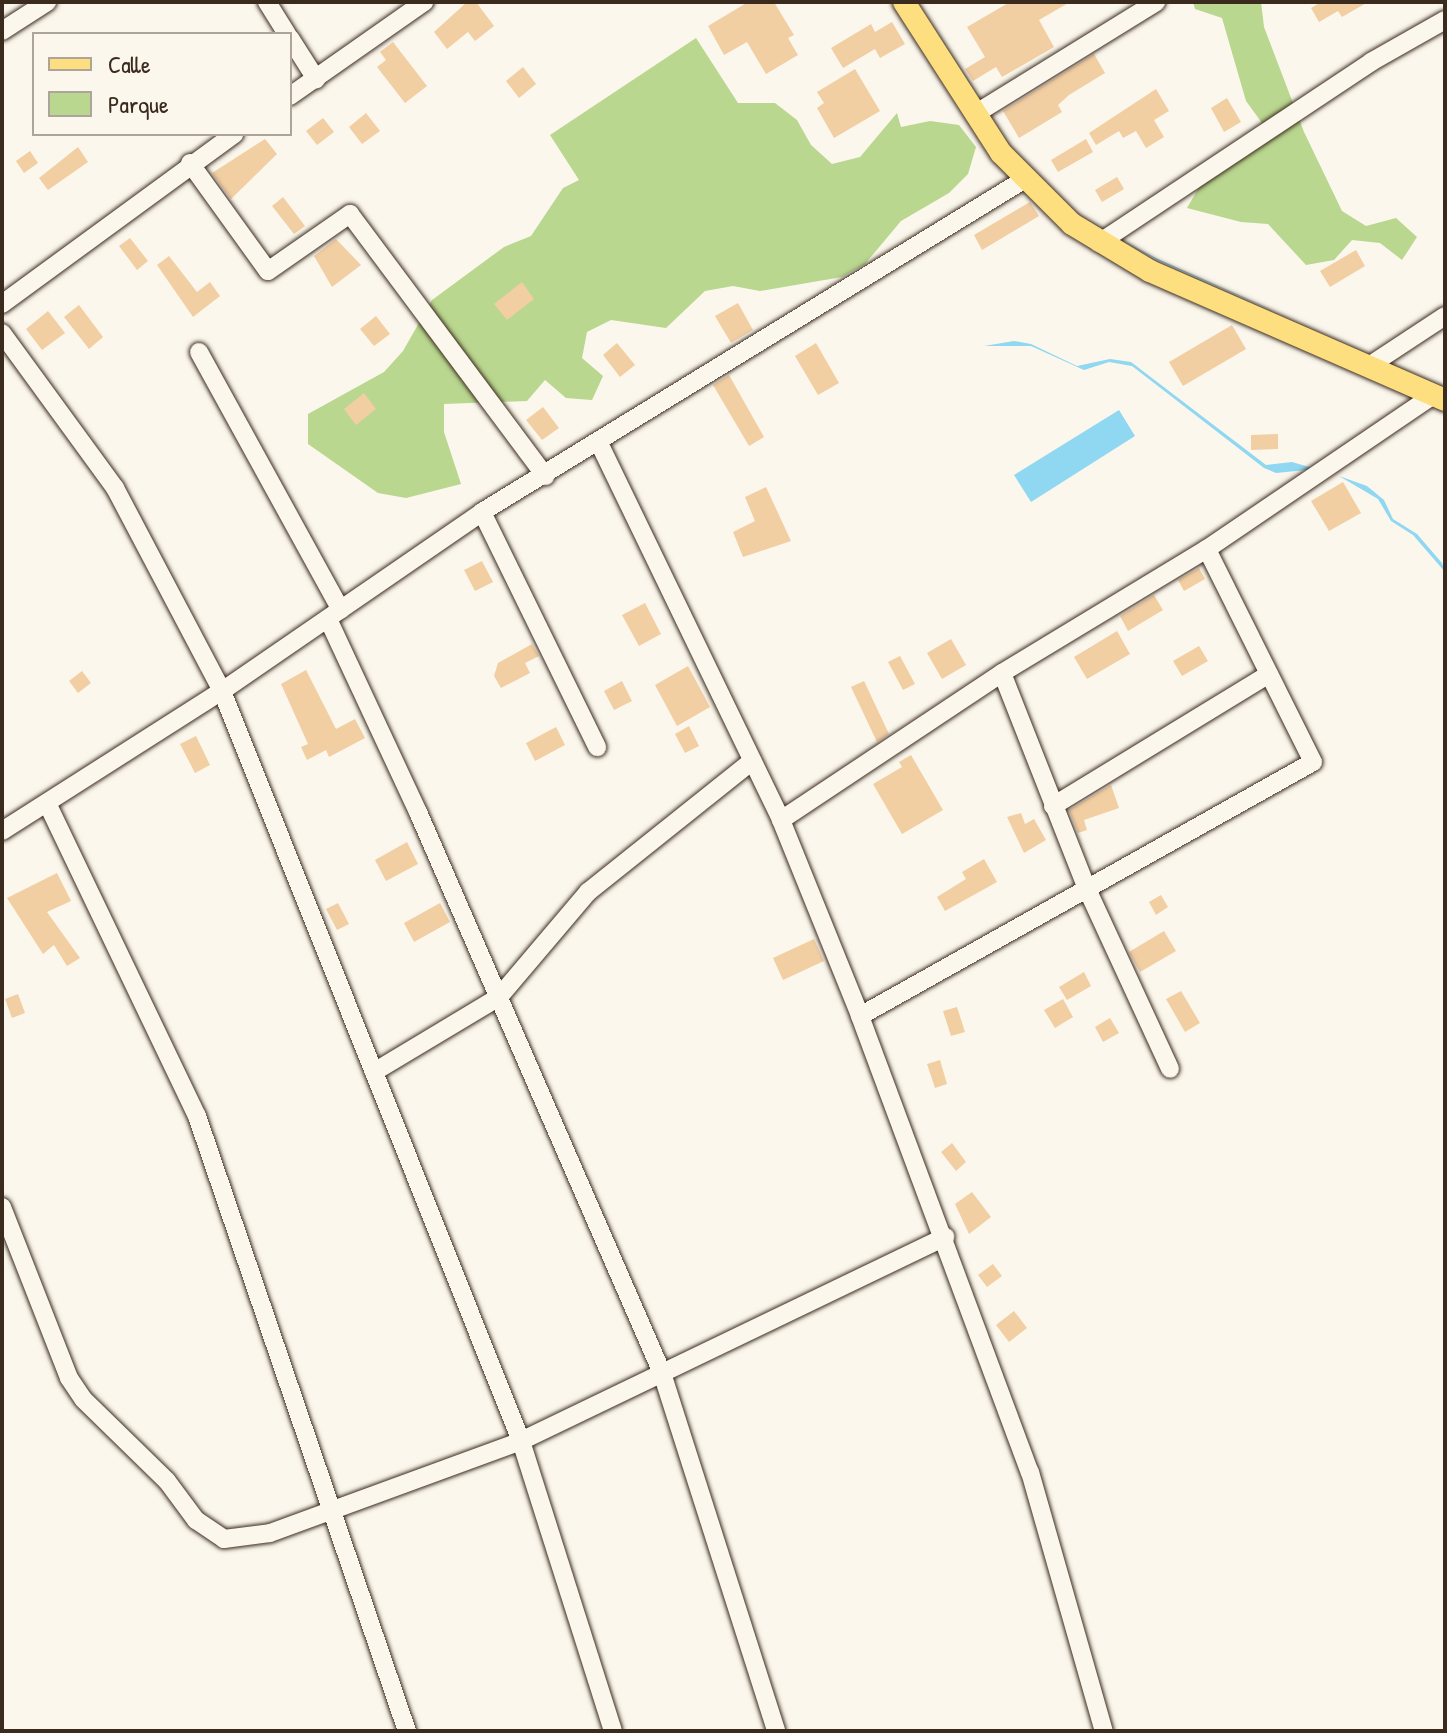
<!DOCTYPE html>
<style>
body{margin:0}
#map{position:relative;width:1447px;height:1733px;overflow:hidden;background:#fbf7ec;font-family:"Patrick Hand",sans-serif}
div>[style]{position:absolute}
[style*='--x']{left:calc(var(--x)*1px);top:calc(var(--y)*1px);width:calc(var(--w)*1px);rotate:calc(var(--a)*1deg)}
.green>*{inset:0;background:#b9d78f}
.water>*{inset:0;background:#90d7f2}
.building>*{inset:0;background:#f2cea3}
.roads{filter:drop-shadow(0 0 2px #3b2a1e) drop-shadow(0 0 2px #3b2a1e)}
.minor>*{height:18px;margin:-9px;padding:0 9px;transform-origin:9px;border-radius:9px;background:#fbf7ec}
.major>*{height:22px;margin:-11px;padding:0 11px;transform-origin:11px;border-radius:11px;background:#fddf80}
span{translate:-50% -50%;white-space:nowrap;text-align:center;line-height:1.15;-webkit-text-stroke:7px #fbf7ec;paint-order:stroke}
.frame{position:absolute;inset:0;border:4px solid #3b2a1e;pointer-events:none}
.legend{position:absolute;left:32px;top:32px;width:260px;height:104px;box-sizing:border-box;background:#fbf7ec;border:2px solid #aea59a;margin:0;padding:10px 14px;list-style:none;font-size:24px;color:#3b2a1e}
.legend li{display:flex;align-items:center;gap:16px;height:40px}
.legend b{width:40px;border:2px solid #aea59a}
</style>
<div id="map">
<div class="green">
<div style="clip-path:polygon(1193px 2px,1261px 2px,1264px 27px,1304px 132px,1342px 211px,1366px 226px,1396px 218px,1417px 237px,1402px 260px,1380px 243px,1352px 240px,1334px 260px,1306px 265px,1268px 224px,1241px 222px,1187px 208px,1202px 182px,1248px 149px,1262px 123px,1246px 101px,1222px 18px,1195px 9px)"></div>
<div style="clip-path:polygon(696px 38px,738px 103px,775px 103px,797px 120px,811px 145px,832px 164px,860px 157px,897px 113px,901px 127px,930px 121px,959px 125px,976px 147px,968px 174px,949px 193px,901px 221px,865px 264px,842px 277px,760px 291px,733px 286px,705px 291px,666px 328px,611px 320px,587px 332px,582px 358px,603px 376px,592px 400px,566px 398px,545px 380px,527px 401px,444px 404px,444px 432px,461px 484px,406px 498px,378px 493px,308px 444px,308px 414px,384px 372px,403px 351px,432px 300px,504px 247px,531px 236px,563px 188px,579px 180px,550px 135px)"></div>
</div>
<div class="water">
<div style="clip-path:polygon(1118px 238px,1158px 259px,1286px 316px,1157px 260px)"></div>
<div style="clip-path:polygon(1014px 341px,1031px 344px,1077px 366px,1110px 359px,1131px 362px,1266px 465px,1292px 462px,1316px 469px,1276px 473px,1264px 468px,1132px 366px,1109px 362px,1084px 370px,1031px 346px,984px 346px)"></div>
<div style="clip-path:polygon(1119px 410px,1135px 436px,1031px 502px,1014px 475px)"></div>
<div style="clip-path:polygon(1339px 476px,1367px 486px,1384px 500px,1393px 519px,1417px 534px,1442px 563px,1445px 572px,1413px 535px,1391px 521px,1378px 499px)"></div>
</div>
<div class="building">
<div style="clip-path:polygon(467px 2px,476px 2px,494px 26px,475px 41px,468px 32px,447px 49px,434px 32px)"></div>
<div style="clip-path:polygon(748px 2px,774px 2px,794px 35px,788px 38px,798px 55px,766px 74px,747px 42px,724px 55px,708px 26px)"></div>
<div style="clip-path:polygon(1010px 2px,1070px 2px,1039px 20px,1054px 47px,1002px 77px,996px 67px,973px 81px,965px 69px,985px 57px,967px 27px)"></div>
<div style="clip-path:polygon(1321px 2px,1368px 2px,1342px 17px,1338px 11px,1319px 22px,1311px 8px)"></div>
<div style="clip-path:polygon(892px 22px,905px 44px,880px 58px,875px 49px,843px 68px,831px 48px,871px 24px,875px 32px)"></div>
<div style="clip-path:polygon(393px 42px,427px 86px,405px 103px,377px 67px,386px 60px,380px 52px)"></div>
<div style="clip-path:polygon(1094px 54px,1105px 73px,1069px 95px,1058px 105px,1062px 112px,1019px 138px,1003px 111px)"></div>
<div style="clip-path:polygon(523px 67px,536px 84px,519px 98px,506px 81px)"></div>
<div style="clip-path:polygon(855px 69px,880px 111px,834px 138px,817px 108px,824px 103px,817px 92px)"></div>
<div style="clip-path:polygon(1156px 89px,1169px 111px,1154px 120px,1164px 137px,1146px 148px,1136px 131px,1123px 138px,1119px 131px,1096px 145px,1089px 133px)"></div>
<div style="clip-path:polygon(1227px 98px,1241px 122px,1224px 132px,1211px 108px)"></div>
<div style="clip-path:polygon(366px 113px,380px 131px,362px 144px,349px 127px)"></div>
<div style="clip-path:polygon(323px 118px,334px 132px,317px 145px,306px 131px)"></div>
<div style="clip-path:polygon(265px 139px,277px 154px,231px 199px,212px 173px)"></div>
<div style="clip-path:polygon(1086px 139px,1093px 152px,1058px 172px,1051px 160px)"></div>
<div style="clip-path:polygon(78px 147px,88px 162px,48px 190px,39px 178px)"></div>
<div style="clip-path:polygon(30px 151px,38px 163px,24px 173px,16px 161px)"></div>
<div style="clip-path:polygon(1117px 177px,1124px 189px,1102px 202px,1095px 190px)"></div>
<div style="clip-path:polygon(283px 197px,305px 226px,294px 234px,272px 206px)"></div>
<div style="clip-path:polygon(1030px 202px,1039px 216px,982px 250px,974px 235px)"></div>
<div style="clip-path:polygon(130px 238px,148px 261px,137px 270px,119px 246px)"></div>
<div style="clip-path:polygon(336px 239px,361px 265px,332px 287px,314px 256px)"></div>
<div style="clip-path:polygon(1356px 250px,1365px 266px,1330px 287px,1320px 271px)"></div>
<div style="clip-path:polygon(169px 256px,197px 292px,210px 282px,220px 296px,193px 317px,157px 265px)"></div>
<div style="clip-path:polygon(522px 282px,534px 299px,507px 320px,494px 304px)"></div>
<div style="clip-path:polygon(738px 303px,753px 330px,731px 343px,715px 316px)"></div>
<div style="clip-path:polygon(79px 305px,103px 337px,89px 349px,64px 317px)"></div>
<div style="clip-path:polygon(48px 311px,65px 333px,42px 350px,26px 329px)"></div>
<div style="clip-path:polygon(376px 316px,390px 334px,374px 346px,360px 329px)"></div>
<div style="clip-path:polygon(1232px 325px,1246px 349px,1183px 386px,1169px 362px)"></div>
<div style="clip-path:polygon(617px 343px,635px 365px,620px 377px,603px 355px)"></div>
<div style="clip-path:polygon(816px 343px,839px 383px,818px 395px,795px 356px)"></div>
<div style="clip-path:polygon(729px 375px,764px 437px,749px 446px,713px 385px)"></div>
<div style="clip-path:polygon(364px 393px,376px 409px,356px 425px,344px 409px)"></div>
<div style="clip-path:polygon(543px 407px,559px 428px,542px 440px,526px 420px)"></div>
<div style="clip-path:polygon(1278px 434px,1278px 449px,1251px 450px,1251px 435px)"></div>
<div style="clip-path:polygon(1343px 482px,1361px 513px,1329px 531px,1311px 501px)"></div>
<div style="clip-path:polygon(766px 487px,791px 541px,743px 557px,733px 532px,755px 521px,745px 497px)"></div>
<div style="clip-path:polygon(482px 561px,493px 582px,475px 591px,464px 570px)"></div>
<div style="clip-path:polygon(1199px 568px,1205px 579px,1184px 591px,1178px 580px)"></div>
<div style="clip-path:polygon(1154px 595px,1163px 610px,1128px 631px,1120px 616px)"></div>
<div style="clip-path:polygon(645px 603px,661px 634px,639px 646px,622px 615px)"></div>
<div style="clip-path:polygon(1117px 631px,1130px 654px,1087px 679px,1074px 657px)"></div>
<div style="clip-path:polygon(951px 639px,966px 665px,942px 679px,927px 653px)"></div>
<div style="clip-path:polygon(532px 644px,539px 656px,525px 663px,530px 673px,501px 688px,494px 676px,498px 663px)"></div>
<div style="clip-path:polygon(1199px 646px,1208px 661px,1182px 676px,1173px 661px)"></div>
<div style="clip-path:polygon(900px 656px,915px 684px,903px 690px,888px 662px)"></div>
<div style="clip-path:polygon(688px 666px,710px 707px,677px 726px,655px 685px)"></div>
<div style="clip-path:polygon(306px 670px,336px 729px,355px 719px,365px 738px,329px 757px,326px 750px,307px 760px,301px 747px,308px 744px,281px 684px)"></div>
<div style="clip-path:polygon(82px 671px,91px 683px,78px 693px,69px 681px)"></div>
<div style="clip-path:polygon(622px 681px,632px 701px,614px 710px,604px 691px)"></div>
<div style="clip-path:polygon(864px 681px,889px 734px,877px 742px,851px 687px)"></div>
<div style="clip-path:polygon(689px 726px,699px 746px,685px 753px,675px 734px)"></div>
<div style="clip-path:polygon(556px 727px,565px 745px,535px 761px,526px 743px)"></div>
<div style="clip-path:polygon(196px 736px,210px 765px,195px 773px,180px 744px)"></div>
<div style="clip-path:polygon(911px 755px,943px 810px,902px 834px,873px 784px,902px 767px,899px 762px)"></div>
<div style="clip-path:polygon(1111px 785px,1119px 808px,1084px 820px,1087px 830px,1078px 833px,1069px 810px)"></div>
<div style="clip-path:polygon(1021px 813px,1025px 824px,1034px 819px,1046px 840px,1024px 853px,1007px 817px)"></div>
<div style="clip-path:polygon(407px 842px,418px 864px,386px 881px,375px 860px)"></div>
<div style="clip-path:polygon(984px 859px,997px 882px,945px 911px,937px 897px,966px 879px,962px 872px)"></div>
<div style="clip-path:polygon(57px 873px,71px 901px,47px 912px,80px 958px,67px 966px,54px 945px,43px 954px,7px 898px)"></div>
<div style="clip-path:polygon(1161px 895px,1168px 907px,1156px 915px,1149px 902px)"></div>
<div style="clip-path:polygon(338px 903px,349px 924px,337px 930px,326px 909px)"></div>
<div style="clip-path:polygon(440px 903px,450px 922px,414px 942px,404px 923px)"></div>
<div style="clip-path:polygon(1164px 931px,1176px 951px,1140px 972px,1129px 952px)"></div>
<div style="clip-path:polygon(814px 939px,824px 961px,783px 980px,773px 958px)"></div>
<div style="clip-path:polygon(1084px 972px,1091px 986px,1067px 1000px,1059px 987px)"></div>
<div style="clip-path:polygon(1181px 991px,1200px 1023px,1185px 1032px,1166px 999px)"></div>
<div style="clip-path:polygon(18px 994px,25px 1013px,12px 1018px,5px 999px)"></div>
<div style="clip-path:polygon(1063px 999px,1073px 1017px,1055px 1028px,1044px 1010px)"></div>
<div style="clip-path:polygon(957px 1007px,965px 1032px,951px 1036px,943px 1011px)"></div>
<div style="clip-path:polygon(1110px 1018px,1119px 1033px,1103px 1042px,1095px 1027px)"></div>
<div style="clip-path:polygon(940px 1060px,947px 1084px,935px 1088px,927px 1064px)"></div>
<div style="clip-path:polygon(952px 1143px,966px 1162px,956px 1171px,941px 1152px)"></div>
<div style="clip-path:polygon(972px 1192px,991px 1217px,969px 1234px,955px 1204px)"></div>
<div style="clip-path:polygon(993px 1264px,1002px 1276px,987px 1287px,978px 1275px)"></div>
<div style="clip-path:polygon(1014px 1311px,1027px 1328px,1009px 1342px,996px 1325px)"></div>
</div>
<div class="roads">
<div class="minor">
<div style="--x:267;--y:2;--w:38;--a:58"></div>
<div style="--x:2;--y:31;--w:54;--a:-32.8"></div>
<div style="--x:290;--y:38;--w:49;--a:57.6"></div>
<div style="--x:290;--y:96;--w:164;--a:-35"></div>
<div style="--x:975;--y:114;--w:213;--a:-31.7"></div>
<div style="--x:190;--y:163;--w:133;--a:54.2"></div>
<div style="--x:268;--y:271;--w:100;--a:-34.8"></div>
<div style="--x:350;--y:214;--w:327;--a:53.3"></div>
<div style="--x:1099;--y:243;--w:327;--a:-33.6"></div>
<div style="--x:1371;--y:62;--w:85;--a:-29.6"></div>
<div style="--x:2;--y:304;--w:288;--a:-36.2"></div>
<div style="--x:2;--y:333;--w:192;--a:53.9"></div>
<div style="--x:115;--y:488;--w:229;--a:62.2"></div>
<div style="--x:222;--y:691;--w:807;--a:68.26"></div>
<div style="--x:521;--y:1441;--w:304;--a:72.4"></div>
<div style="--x:199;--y:352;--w:294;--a:61.2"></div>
<div style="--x:1369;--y:366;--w:91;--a:-33.3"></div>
<div style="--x:599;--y:443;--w:419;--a:64.2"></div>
<div style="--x:781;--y:820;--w:211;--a:68"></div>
<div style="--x:860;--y:1016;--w:487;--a:69.6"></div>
<div style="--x:1030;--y:1472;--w:269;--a:74.1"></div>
<div style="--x:482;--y:512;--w:262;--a:63.9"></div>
<div style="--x:328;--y:619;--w:213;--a:65"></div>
<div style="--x:418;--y:812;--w:612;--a:66.49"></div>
<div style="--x:662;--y:1373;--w:376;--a:72.3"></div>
<div style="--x:1002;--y:673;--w:232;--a:68.5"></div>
<div style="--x:1087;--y:889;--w:198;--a:65.2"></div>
<div style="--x:47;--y:803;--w:347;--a:64.4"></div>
<div style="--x:197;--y:1116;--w:650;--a:71.15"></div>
<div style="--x:1053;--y:806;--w:253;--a:-31.4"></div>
<div style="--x:781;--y:820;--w:265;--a:-33.6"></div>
<div style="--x:1002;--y:673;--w:240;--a:-31.2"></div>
<div style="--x:1207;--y:549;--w:274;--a:-34.2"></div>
<div style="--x:2;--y:831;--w:261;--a:-32.5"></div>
<div style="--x:222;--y:691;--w:316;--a:-34.5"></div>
<div style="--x:482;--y:512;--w:637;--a:-31.52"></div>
<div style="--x:860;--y:1016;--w:519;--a:-29.28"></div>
<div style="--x:1313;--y:762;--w:238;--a:-116.5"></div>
<div style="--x:374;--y:1072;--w:146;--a:-31"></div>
<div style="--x:499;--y:997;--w:138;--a:-49.7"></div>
<div style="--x:588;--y:892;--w:210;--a:-38.6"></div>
<div style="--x:2;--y:1207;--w:184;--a:68.6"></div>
<div style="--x:69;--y:1378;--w:25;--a:56"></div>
<div style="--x:83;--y:1399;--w:117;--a:44.3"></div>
<div style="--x:167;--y:1481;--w:49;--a:53.4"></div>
<div style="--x:196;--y:1520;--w:34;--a:34"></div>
<div style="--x:224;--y:1539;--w:46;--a:-7.4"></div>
<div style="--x:270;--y:1533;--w:267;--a:-20.1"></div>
<div style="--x:521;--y:1441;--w:471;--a:-25.7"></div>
</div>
<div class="major">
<div style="--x:904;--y:2;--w:179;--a:57.3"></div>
<div style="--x:1001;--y:153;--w:100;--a:45"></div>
<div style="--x:1072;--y:224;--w:91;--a:31.1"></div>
<div style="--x:1150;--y:271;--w:322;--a:23.6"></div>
</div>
</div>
<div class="frame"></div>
<ul class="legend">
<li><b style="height:10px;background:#fddf80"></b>Calle</li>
<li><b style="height:22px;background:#b9d78f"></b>Parque</li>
</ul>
</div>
